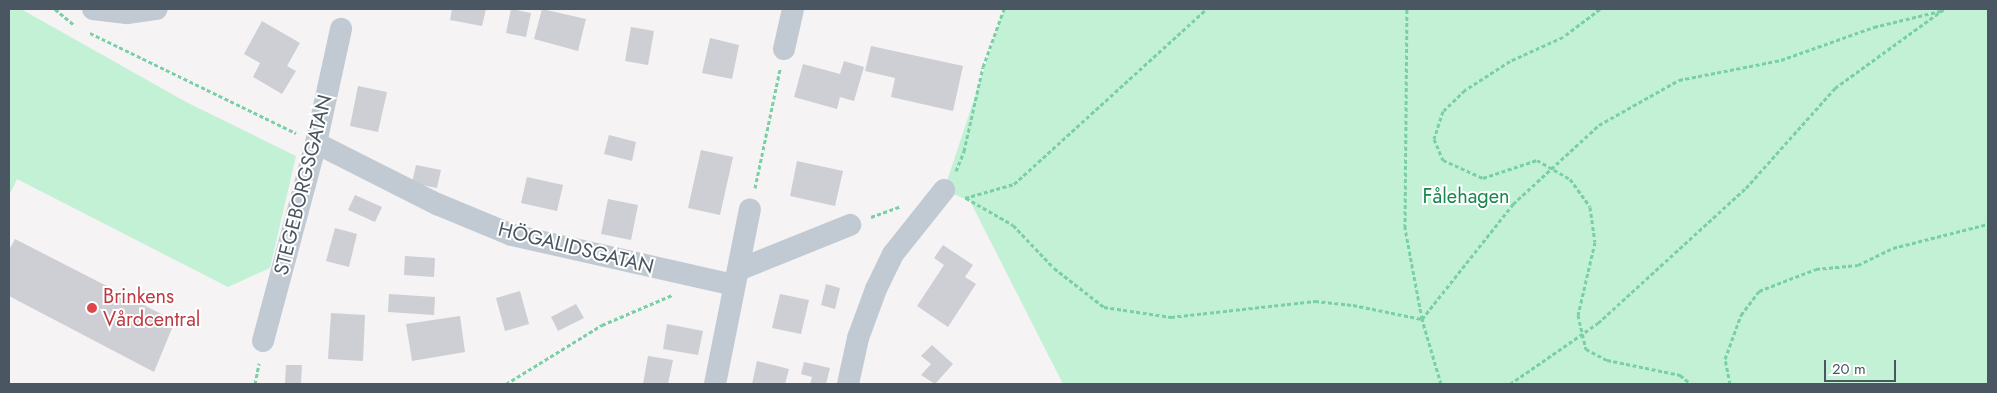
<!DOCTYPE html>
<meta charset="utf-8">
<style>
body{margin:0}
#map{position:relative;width:1997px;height:393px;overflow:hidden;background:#f5f3f3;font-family:Jost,sans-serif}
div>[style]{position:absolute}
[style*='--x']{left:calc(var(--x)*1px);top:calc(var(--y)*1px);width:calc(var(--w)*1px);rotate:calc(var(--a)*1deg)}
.green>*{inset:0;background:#c3f1d5}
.building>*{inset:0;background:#cdcfd5}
.path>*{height:3px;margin-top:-1.5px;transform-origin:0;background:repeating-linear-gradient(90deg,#7ad0a6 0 4px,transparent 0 6.5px)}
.minor>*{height:22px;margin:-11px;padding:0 11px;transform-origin:11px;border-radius:11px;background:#c1cad2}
.dots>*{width:14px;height:14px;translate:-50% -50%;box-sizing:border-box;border:2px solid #fff;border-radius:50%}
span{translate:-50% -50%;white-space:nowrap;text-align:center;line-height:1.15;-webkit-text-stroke:4px #fff;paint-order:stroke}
.street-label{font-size:20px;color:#4a5661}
.park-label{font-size:20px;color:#17864f}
.health-label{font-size:20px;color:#be3a42}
.left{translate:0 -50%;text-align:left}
.frame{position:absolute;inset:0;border:10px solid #4a5661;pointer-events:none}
.scale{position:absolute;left:1824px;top:360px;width:72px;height:22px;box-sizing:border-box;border:2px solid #4a5661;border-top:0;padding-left:6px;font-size:15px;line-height:18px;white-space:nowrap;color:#4a5661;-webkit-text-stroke:4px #fff;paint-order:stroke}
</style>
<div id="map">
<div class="green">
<div style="clip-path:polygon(9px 9px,21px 9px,186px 102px,296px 156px,270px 268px,228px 287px,17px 179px,9px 196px)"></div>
<div style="clip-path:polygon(1004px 9px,1988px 9px,1988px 384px,1063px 384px,970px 201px,944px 190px)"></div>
</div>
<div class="building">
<div style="clip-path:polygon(452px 9px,486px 9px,482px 26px,450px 20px)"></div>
<div style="clip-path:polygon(511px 9px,531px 13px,526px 37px,506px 33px)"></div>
<div style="clip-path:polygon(542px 9px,586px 19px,578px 51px,534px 39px)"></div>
<div style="clip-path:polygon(262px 21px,300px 43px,287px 66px,296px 71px,282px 94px,253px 77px,260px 63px,244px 54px)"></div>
<div style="clip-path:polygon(631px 27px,654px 31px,648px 65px,625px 61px)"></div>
<div style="clip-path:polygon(710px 38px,739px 45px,732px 79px,702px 73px)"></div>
<div style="clip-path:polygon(871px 46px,963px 66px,953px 111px,891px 97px,895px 78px,865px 71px)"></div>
<div style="clip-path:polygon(844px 61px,864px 67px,854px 101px,840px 97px,837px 109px,794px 97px,803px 64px,840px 74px)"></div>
<div style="clip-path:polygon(358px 86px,387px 92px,378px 132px,350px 126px)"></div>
<div style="clip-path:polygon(609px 135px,636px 142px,632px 161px,604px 154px)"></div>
<div style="clip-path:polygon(701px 150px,733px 157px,720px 215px,688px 208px)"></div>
<div style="clip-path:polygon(797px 161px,843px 171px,835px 206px,790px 196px)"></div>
<div style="clip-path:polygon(416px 165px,441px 170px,437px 188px,412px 183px)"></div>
<div style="clip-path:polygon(527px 177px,563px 185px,557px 211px,521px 203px)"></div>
<div style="clip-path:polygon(355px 195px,382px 207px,375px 222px,348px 210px)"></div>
<div style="clip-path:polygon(608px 199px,638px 205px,631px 240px,601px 234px)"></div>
<div style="clip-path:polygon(335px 228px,357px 234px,349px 267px,326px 261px)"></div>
<div style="clip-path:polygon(15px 239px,175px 321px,154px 372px,9px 296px,9px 250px)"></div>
<div style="clip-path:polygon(943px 245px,973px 265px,965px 277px,976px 284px,948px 327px,917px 306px,944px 265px,934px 258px)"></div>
<div style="clip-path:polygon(405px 256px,435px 258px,434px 277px,404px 275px)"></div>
<div style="clip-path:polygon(826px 284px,840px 288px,835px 309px,821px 305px)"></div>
<div style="clip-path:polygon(520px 291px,529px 324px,505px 331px,496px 298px)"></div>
<div style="clip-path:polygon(389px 294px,435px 297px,434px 315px,388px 312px)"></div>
<div style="clip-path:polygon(780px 294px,809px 300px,801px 334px,772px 328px)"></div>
<div style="clip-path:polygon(576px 304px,584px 318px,558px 331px,551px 317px)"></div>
<div style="clip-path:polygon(331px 313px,365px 315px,363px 361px,328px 359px)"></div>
<div style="clip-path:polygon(460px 316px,465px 352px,412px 361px,406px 324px)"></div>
<div style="clip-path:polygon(667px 324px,703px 331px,698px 355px,663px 349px)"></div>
<div style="clip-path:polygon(932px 345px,953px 364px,935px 384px,921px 375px,931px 364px,921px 356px)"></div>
<div style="clip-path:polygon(648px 356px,673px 360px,668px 384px,643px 384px)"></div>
<div style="clip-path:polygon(757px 361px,789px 369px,785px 384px,752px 384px)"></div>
<div style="clip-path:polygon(804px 362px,830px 368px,826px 384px,810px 384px,812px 377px,801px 374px)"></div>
<div style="clip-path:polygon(286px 365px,302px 365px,301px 384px,285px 384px)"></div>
</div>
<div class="path">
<div style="--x:55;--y:9;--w:26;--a:40"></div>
<div style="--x:1600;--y:9;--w:46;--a:142.9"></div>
<div style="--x:1563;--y:37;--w:58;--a:155.6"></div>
<div style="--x:1510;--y:61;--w:54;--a:147.2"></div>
<div style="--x:1465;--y:90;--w:30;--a:136"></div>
<div style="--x:1443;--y:111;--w:29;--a:108"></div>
<div style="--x:1434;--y:139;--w:23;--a:67"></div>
<div style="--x:1443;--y:160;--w:44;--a:24.2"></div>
<div style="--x:1483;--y:178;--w:57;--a:-18.4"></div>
<div style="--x:1537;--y:160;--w:38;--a:30"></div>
<div style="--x:1570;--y:179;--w:34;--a:54"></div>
<div style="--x:1590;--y:207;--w:35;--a:82"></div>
<div style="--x:1595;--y:242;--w:75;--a:103.1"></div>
<div style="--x:1578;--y:315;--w:35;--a:77"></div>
<div style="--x:1586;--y:349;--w:24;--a:28"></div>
<div style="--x:1607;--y:360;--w:75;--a:11.6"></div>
<div style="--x:1680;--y:375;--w:14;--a:39"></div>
<div style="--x:90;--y:33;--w:229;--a:25.9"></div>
<div style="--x:956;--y:171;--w:22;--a:-68"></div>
<div style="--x:964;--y:151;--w:86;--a:-77.3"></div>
<div style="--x:983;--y:67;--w:62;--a:-70.1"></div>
<div style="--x:755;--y:188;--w:122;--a:-78.1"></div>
<div style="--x:965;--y:198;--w:51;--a:-15.9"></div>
<div style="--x:1014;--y:184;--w:260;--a:-42.3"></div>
<div style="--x:966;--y:198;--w:54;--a:29.9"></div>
<div style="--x:1013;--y:225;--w:59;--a:46.4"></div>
<div style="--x:1054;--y:268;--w:63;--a:38"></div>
<div style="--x:1104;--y:307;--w:68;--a:8.5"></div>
<div style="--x:1171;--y:317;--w:145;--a:-6.3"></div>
<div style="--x:1315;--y:301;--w:38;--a:6"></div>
<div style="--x:1353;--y:305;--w:70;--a:11.5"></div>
<div style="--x:1422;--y:319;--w:93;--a:-100.6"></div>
<div style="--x:1405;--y:228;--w:219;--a:-89.5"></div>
<div style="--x:871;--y:217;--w:32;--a:-20"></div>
<div style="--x:255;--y:384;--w:21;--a:-79"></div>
<div style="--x:506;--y:384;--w:113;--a:-31.6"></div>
<div style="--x:602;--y:325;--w:76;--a:-23.2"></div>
<div style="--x:1441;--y:384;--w:68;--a:-106.3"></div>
<div style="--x:1422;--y:319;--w:147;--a:-51.6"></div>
<div style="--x:1513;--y:204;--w:117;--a:-42.6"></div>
<div style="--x:1599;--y:125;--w:92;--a:-29.4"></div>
<div style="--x:1679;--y:80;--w:104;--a:-11.1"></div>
<div style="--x:1781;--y:60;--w:99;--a:-19.5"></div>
<div style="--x:1874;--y:27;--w:68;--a:-13.6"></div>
<div style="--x:1510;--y:384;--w:107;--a:-34.7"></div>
<div style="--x:1598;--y:323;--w:200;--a:-42.4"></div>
<div style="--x:1746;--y:188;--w:134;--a:-48.3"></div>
<div style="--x:1835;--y:88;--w:135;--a:-35.9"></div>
<div style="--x:1730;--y:384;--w:25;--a:-101"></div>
<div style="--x:1725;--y:359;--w:47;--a:-70"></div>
<div style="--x:1741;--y:315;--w:30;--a:-53"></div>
<div style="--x:1759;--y:291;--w:61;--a:-21.1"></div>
<div style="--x:1816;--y:269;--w:42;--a:-5.4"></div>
<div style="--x:1858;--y:265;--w:39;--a:-26"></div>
<div style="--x:1893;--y:248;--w:98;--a:-14.2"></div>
</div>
<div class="minor">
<div style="--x:93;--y:9;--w:34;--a:7"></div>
<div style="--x:127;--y:13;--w:30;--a:-8"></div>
<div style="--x:784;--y:49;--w:41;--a:-77.3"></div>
<div style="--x:316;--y:143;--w:136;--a:26.8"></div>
<div style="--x:437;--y:204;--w:81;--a:22.5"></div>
<div style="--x:512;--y:235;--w:228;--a:12.7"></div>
<div style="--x:738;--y:270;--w:121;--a:-21.9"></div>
<div style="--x:263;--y:341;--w:205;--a:-75"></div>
<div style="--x:316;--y:143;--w:117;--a:-77.6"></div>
<div style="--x:715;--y:384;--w:178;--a:-78.7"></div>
<div style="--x:848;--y:384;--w:47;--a:-77.7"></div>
<div style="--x:858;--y:338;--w:52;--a:-69.8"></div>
<div style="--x:876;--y:289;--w:39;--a:-64"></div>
<div style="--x:893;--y:254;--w:82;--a:-51.4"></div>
</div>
<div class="dots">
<div style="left:92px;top:308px;background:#e0444e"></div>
</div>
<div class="street-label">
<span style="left:303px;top:185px;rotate:-76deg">STEGEBORGSGATAN</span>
<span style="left:576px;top:248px;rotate:14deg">HÖGALIDSGATAN</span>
</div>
<div class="park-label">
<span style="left:1466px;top:196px">Fålehagen</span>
</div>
<div class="health-label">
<span class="left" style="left:103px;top:308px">Brinkens<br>Vårdcentral</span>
</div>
<div class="frame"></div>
<div class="scale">20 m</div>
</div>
